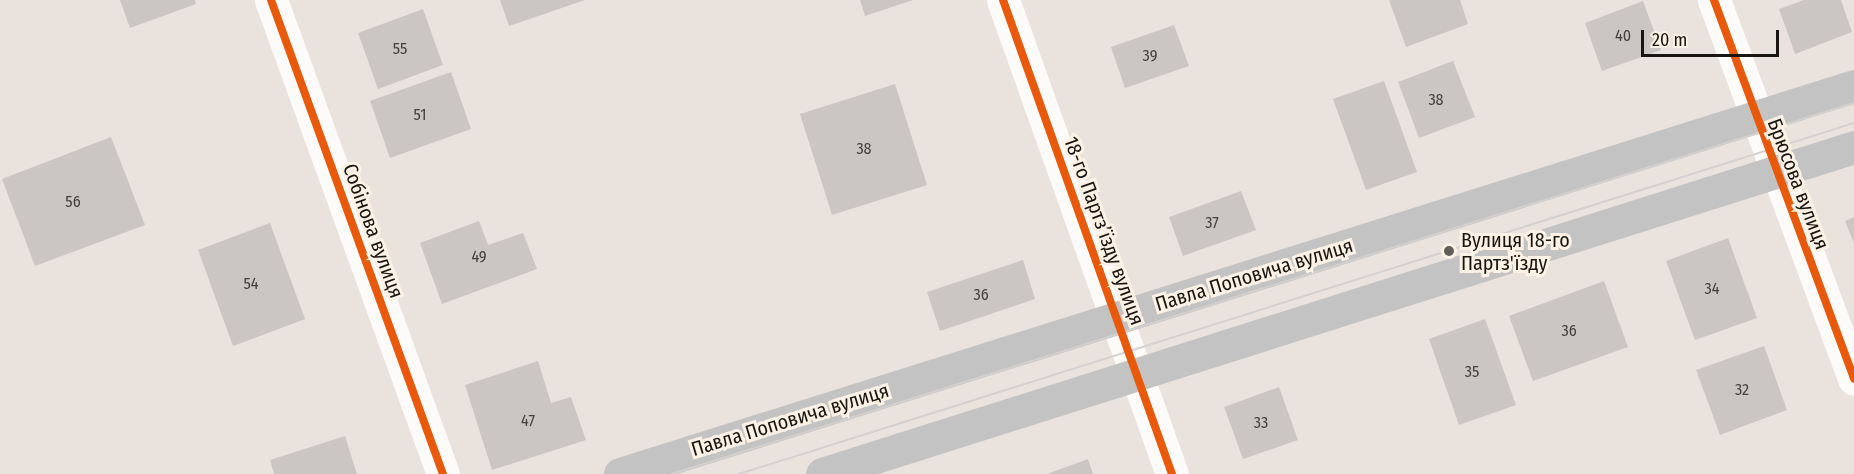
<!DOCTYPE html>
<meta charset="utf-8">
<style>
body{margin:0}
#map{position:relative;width:1854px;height:474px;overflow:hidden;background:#eae3dd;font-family:"Fira Sans Condensed",sans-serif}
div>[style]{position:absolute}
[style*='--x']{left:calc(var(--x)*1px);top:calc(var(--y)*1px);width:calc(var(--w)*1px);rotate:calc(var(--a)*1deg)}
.building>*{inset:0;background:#cbc6c1}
.street>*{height:33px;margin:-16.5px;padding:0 16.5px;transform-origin:16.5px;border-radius:16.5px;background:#fcfbfa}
.secondary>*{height:33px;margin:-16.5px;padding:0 16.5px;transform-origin:16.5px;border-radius:16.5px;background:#c4c3c3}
.tram>*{height:1.5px;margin:-0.75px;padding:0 0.75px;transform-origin:0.75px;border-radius:0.75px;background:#d3d0cf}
.cycleway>*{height:8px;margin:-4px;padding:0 4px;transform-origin:4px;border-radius:4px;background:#e8590c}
.dots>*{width:16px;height:16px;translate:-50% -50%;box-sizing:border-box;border:3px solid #fcf1e5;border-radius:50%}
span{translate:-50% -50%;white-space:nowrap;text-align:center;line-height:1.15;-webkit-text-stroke:6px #fcf1e5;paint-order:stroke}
.number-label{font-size:16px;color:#46413d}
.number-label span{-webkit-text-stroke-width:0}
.street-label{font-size:20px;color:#191511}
.poi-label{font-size:20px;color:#191511}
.left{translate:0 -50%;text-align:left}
.scale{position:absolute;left:1641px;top:30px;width:138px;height:27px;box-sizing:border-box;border:3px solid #191511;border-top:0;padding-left:8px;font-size:18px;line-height:21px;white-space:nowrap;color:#191511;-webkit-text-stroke:4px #fcf1e5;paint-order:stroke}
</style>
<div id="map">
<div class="building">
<div style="clip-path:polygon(120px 0,195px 0,196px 4px,130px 28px)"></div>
<div style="clip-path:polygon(500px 0,585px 0,509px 26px)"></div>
<div style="clip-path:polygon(860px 0,913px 0,865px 16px)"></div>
<div style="clip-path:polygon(1389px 0,1460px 0,1468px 24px,1406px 47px)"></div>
<div style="clip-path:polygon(1804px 0,1841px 0,1852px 32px,1795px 54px,1779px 9px)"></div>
<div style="clip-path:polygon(1643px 1px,1661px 50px,1602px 71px,1585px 23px)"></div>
<div style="clip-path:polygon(423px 9px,443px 65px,378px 89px,358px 33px)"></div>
<div style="clip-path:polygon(1174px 25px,1189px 66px,1125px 88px,1111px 47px)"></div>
<div style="clip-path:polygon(1453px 61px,1475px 117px,1419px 138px,1398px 82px)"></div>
<div style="clip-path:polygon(451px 72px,471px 129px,390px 158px,370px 101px)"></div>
<div style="clip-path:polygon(1384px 81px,1417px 172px,1366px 190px,1333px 99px)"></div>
<div style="clip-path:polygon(895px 84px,927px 185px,832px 215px,800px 114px)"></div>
<div style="clip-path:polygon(111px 137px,145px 225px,35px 266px,2px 179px)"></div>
<div style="clip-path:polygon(1241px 191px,1256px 230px,1183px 256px,1169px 217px)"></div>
<div style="clip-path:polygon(1854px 217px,1854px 243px,1845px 221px)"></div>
<div style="clip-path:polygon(479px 221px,488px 245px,523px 233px,537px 269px,442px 304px,420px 243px)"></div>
<div style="clip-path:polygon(270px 223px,305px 319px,233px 346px,198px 250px)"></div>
<div style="clip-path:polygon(1728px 238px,1757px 318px,1695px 340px,1666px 261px)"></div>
<div style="clip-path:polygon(1023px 260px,1035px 299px,940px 331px,927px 292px)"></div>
<div style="clip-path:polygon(1604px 281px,1628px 347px,1533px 381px,1509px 316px)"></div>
<div style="clip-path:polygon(1485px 319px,1516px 405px,1459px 425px,1429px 339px)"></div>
<div style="clip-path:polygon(1764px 346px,1787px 410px,1720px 435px,1696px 370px)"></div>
<div style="clip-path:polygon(538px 361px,551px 403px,571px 397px,586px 440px,492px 470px,465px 385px)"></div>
<div style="clip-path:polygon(1279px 387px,1298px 440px,1243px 459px,1224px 407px)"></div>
<div style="clip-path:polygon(345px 436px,357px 474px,274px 474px,270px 460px)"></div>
<div style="clip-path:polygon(1088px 459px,1093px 474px,1047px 474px)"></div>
</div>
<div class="street">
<div style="--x:271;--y:0;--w:504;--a:70.06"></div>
<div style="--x:1003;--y:0;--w:503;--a:70.38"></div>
<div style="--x:1714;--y:0;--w:404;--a:69.7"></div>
</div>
<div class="secondary">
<div style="--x:620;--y:474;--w:1294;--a:-17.45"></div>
<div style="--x:822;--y:474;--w:1083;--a:-17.58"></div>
</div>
<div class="tram">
<div style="--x:672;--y:474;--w:1239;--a:-17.43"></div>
<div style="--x:739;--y:474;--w:1169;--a:-17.47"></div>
</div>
<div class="cycleway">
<div style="--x:271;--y:0;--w:504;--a:70.06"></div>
<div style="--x:1003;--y:0;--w:503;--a:70.38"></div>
<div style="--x:1714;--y:0;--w:404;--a:69.7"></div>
</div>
<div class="dots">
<div style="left:1449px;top:251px;background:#625d58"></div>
</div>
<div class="number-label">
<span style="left:1623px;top:36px">40</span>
<span style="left:400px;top:49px">55</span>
<span style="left:1150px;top:56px">39</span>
<span style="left:1436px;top:100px">38</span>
<span style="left:420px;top:115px">51</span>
<span style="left:864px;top:149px">38</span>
<span style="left:73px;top:202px">56</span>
<span style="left:1212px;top:223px">37</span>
<span style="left:479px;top:257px">49</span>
<span style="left:251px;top:284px">54</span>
<span style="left:1712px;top:289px">34</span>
<span style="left:981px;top:295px">36</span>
<span style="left:1569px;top:331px">36</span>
<span style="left:1472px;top:372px">35</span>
<span style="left:1742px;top:390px">32</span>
<span style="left:528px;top:421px">47</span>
<span style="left:1261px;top:423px">33</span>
</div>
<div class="street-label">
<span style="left:1798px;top:184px;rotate:69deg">Брюсова вулиця</span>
<span style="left:373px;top:231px;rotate:70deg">Собінова вулиця</span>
<span style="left:1104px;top:231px;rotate:70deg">18-го Партз’їзду вулиця</span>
<span style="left:1254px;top:275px;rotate:-17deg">Павла Поповича вулиця</span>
<span style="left:790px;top:420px;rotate:-17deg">Павла Поповича вулиця</span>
</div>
<div class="poi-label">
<span class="left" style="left:1461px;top:252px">Вулиця 18-го<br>Партз'їзду</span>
</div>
<div class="scale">20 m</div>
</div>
